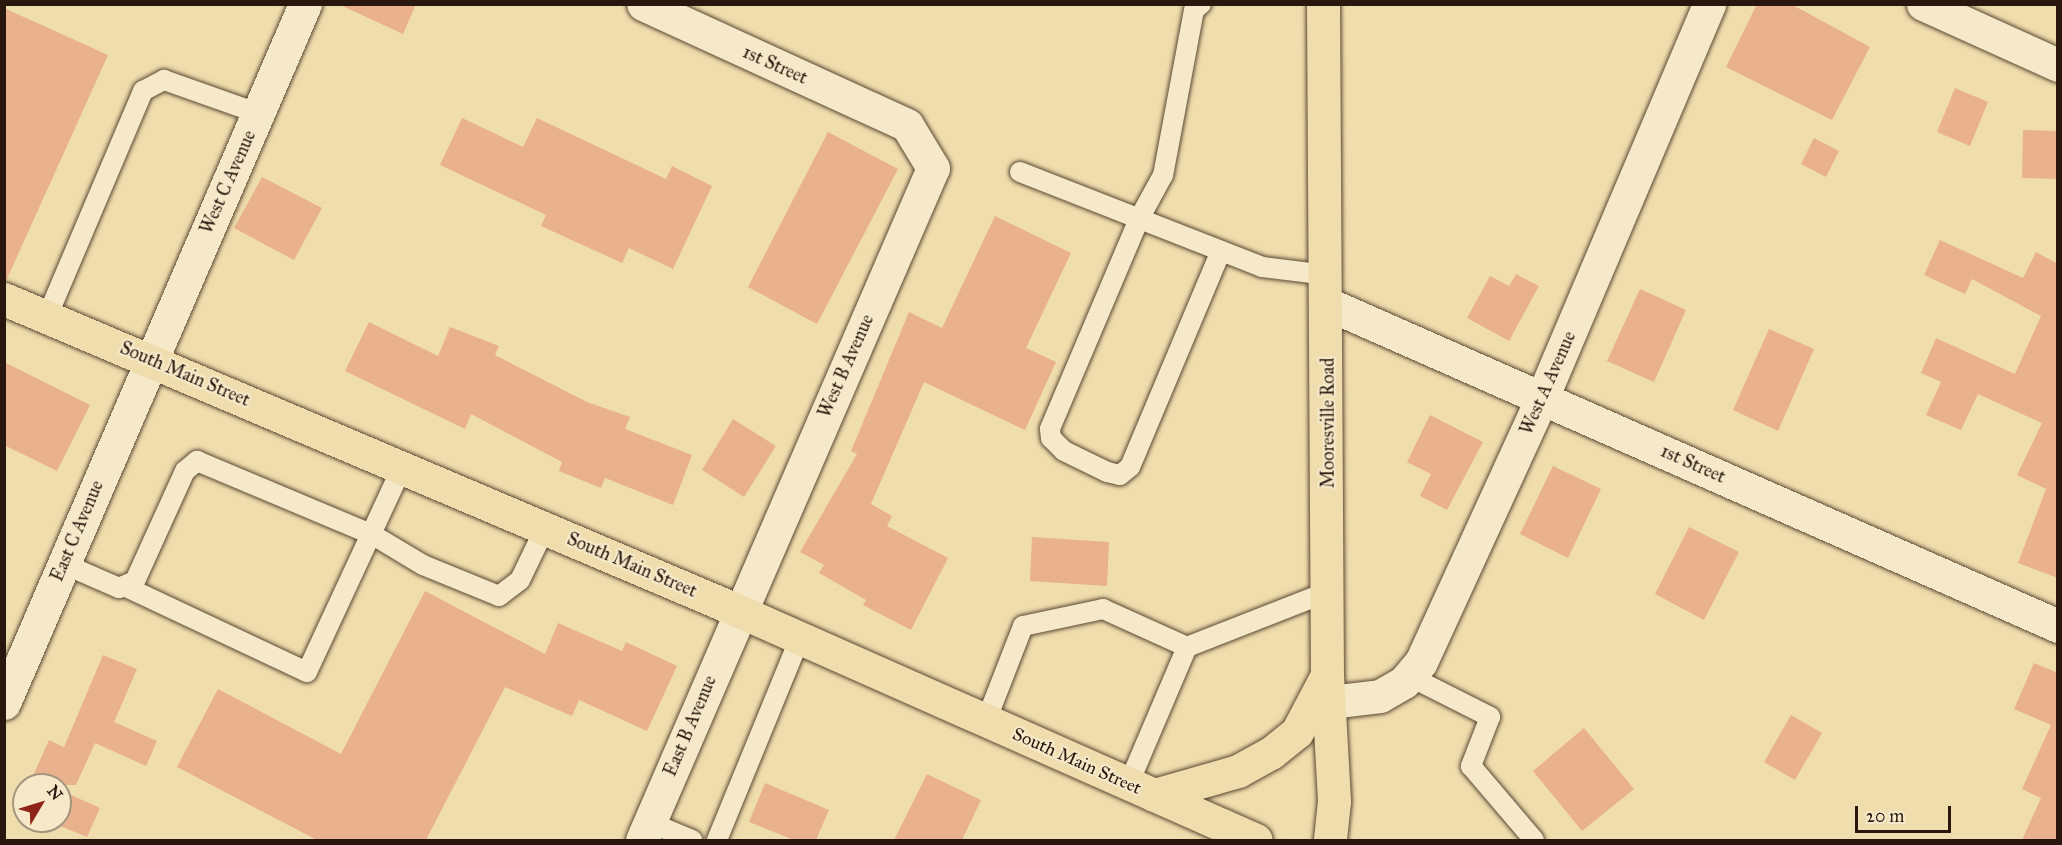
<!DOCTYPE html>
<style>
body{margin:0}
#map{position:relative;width:2062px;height:845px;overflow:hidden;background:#f0ddad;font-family:"IM FELL Great Primer",serif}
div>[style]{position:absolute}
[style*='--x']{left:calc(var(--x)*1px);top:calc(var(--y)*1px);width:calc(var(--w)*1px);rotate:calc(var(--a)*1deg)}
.building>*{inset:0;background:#e9b18e}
.roads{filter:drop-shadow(0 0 2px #5b4835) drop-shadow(0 0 2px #5b4835)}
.service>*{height:20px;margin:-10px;padding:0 10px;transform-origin:10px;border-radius:10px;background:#f5e9ca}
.minor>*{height:33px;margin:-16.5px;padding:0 16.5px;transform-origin:16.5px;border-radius:16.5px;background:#f5e9ca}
.primary>*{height:33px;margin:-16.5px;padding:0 16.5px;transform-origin:16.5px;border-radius:16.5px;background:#f0ddad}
span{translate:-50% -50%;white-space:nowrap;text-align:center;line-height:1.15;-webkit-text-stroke:4.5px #f5e9ca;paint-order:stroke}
.street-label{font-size:18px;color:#29170d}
.frame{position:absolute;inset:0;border:6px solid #29170d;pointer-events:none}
.north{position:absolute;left:12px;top:773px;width:60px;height:60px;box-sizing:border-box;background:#f5e9ca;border:2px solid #a3957e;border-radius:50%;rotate:52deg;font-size:16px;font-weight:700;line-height:24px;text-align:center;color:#29170d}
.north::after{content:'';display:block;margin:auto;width:21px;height:27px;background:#8f2418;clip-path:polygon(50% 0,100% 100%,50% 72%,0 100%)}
.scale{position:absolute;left:1855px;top:806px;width:96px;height:27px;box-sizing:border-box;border:3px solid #29170d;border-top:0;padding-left:8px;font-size:18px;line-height:21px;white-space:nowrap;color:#29170d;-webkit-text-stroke:4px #f5e9ca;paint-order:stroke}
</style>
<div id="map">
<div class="building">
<div style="clip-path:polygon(338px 4px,416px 4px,403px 34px)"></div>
<div style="clip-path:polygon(1757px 4px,1791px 4px,1870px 47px,1832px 120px,1726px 67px)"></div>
<div style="clip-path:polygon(4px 8px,108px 55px,6px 281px,4px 281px)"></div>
<div style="clip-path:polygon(1955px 88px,1988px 102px,1970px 146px,1937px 132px)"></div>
<div style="clip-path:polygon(462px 118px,523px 147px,537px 118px,666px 179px,672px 166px,712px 186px,673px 269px,629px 248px,622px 263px,541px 226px,546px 215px,440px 165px)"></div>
<div style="clip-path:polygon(2023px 130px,2058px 131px,2058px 179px,2022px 178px)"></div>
<div style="clip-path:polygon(828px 132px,898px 169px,817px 324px,748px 287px)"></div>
<div style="clip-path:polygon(1814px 138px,1839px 151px,1826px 177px,1801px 164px)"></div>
<div style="clip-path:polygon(262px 177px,322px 208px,294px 260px,234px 228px)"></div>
<div style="clip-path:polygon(995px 216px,1071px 253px,1026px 348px,1056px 362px,1025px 430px,924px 382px,871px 504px,892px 516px,887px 526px,948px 558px,911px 630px,863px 605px,866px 600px,819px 573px,824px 565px,800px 552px,857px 454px,851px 451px,909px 312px,942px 328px)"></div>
<div style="clip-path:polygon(1940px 240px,2023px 278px,2036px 252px,2058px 264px,2058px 578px,2018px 563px,2046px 489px,2017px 475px,2042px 423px,1978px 394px,1961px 430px,1926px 415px,1941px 382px,1921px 373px,1936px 338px,2015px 374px,2041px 316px,1972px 279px,1965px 294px,1924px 275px)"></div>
<div style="clip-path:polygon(1516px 274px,1539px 286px,1509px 341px,1467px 318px,1490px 276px,1509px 286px)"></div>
<div style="clip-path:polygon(1640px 289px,1686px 310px,1654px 382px,1607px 361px)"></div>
<div style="clip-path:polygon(369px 322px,438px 356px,450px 327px,499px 346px,495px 355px,587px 402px,630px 417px,625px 429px,692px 455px,673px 505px,605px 478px,601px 488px,559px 471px,562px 462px,471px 414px,465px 429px,345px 371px)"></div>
<div style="clip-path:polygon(1769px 329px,1814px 349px,1778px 431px,1733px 410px)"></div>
<div style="clip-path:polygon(4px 362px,90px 405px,57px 471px,4px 445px)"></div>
<div style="clip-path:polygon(1430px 415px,1483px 442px,1447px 510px,1420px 496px,1431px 474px,1407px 462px)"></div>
<div style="clip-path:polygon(733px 419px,776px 446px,744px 497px,702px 470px)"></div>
<div style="clip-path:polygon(1553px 466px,1601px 489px,1568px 558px,1520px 534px)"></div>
<div style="clip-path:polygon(1689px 527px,1739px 552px,1704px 620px,1655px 594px)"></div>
<div style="clip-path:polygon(1032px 537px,1109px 542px,1107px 586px,1030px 581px)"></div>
<div style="clip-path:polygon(425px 591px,545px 654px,558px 623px,622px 651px,626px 642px,677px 666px,647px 731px,579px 700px,572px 716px,505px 687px,426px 840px,317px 840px,177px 767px,218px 689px,341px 754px)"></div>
<div style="clip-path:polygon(103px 655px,137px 669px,114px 722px,157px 741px,146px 766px,95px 743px,76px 785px,29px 785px,49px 740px,64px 747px)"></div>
<div style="clip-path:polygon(2034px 663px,2058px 673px,2058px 840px,2022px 840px,2041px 798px,2022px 789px,2051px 725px,2014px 709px)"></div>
<div style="clip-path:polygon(1791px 715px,1822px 733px,1795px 780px,1764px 762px)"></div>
<div style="clip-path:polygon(1584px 728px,1634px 789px,1582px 831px,1533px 771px)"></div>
<div style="clip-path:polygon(927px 774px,981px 800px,962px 840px,894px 840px)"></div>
<div style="clip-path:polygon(765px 783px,829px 810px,816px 840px,794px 840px,749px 822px)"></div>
<div style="clip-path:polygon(60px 790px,100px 808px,87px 837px,60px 826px)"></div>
</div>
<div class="roads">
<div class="service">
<div style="--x:1201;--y:4;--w:9;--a:139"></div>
<div style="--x:1194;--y:10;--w:168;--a:100.6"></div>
<div style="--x:1163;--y:175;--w:50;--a:118.6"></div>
<div style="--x:1139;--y:219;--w:228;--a:113"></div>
<div style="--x:1050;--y:429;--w:9;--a:84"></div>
<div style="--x:1051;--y:438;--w:18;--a:45"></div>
<div style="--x:1064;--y:451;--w:48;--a:26"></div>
<div style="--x:1107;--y:472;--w:13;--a:13"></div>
<div style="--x:1120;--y:475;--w:13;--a:-39"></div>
<div style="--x:1130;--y:467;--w:234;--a:-67.2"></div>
<div style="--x:1020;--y:172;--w:260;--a:21.4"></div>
<div style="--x:1262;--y:267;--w:65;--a:7"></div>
<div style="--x:47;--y:317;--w:246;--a:-67"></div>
<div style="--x:143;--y:91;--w:24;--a:-28"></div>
<div style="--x:164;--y:80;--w:99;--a:19.5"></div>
<div style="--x:64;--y:564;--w:60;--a:23.6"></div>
<div style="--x:119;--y:588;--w:17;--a:-24"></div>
<div style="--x:135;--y:581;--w:121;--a:-65.6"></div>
<div style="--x:185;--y:471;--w:16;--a:-40"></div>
<div style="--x:197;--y:461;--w:191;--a:22.8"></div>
<div style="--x:373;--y:535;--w:58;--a:31"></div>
<div style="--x:423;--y:565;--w:82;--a:22.2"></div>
<div style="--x:499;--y:596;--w:26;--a:-37"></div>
<div style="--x:520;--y:580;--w:58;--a:-64.3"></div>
<div style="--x:124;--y:586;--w:202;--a:25.2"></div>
<div style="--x:307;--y:672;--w:226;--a:-65.1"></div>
<div style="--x:1409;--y:676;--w:91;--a:26.8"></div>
<div style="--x:1490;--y:717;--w:53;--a:111.2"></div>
<div style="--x:1471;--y:766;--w:97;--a:49.6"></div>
<div style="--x:986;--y:721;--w:102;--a:-68.7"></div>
<div style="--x:1023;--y:626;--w:82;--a:-12"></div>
<div style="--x:1103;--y:609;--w:92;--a:24.3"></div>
<div style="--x:1187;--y:647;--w:150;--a:-21.4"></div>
<div style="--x:1129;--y:783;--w:148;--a:-66.9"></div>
<div style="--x:649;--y:822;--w:47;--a:22.7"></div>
<div style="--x:717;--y:840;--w:218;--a:-67.7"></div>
</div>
<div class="minor">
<div style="--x:1923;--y:4;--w:148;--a:24.3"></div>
<div style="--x:1328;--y:304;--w:798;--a:23.8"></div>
<div style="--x:1330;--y:702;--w:50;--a:-6.8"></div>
<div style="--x:1380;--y:696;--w:28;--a:-30"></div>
<div style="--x:1404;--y:682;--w:26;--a:-50"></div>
<div style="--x:1421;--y:662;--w:290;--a:-65.4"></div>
<div style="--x:1542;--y:398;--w:428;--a:-67"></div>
<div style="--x:4;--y:703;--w:761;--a:-66.7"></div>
<div style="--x:642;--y:840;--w:732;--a:-66.59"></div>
<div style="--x:933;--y:168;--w:50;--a:-121.2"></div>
<div style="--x:907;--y:125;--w:290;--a:-155.4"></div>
</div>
<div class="primary">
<div style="--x:1323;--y:4;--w:671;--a:89.66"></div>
<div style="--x:1327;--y:675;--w:126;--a:86.8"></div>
<div style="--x:1334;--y:801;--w:39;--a:96"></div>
<div style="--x:4;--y:299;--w:798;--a:23"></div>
<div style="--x:739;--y:611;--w:565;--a:23.89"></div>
<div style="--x:1154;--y:795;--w:87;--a:-15.9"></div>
<div style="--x:1238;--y:771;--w:38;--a:-29"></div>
<div style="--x:1271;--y:753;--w:33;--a:-39"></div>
<div style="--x:1297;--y:732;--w:64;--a:-62.2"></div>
</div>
</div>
<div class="street-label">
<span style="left:775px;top:65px;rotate:24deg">1st Street</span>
<span style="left:228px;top:182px;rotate:-66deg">West C Avenue</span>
<span style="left:846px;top:366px;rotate:-66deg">West B Avenue</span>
<span style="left:185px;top:374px;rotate:23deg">South Main Street</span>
<span style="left:1548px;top:383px;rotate:-66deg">West A Avenue</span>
<span style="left:1328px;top:423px;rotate:-90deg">Mooresville Road</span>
<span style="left:1693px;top:464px;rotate:24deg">1st Street</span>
<span style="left:77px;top:531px;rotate:-67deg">East C Avenue</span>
<span style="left:632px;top:565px;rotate:23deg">South Main Street</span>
<span style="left:690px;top:726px;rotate:-67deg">East B Avenue</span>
<span style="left:1077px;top:761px;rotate:24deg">South Main Street</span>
</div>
<div class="frame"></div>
<div class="north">N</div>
<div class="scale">20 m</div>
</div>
